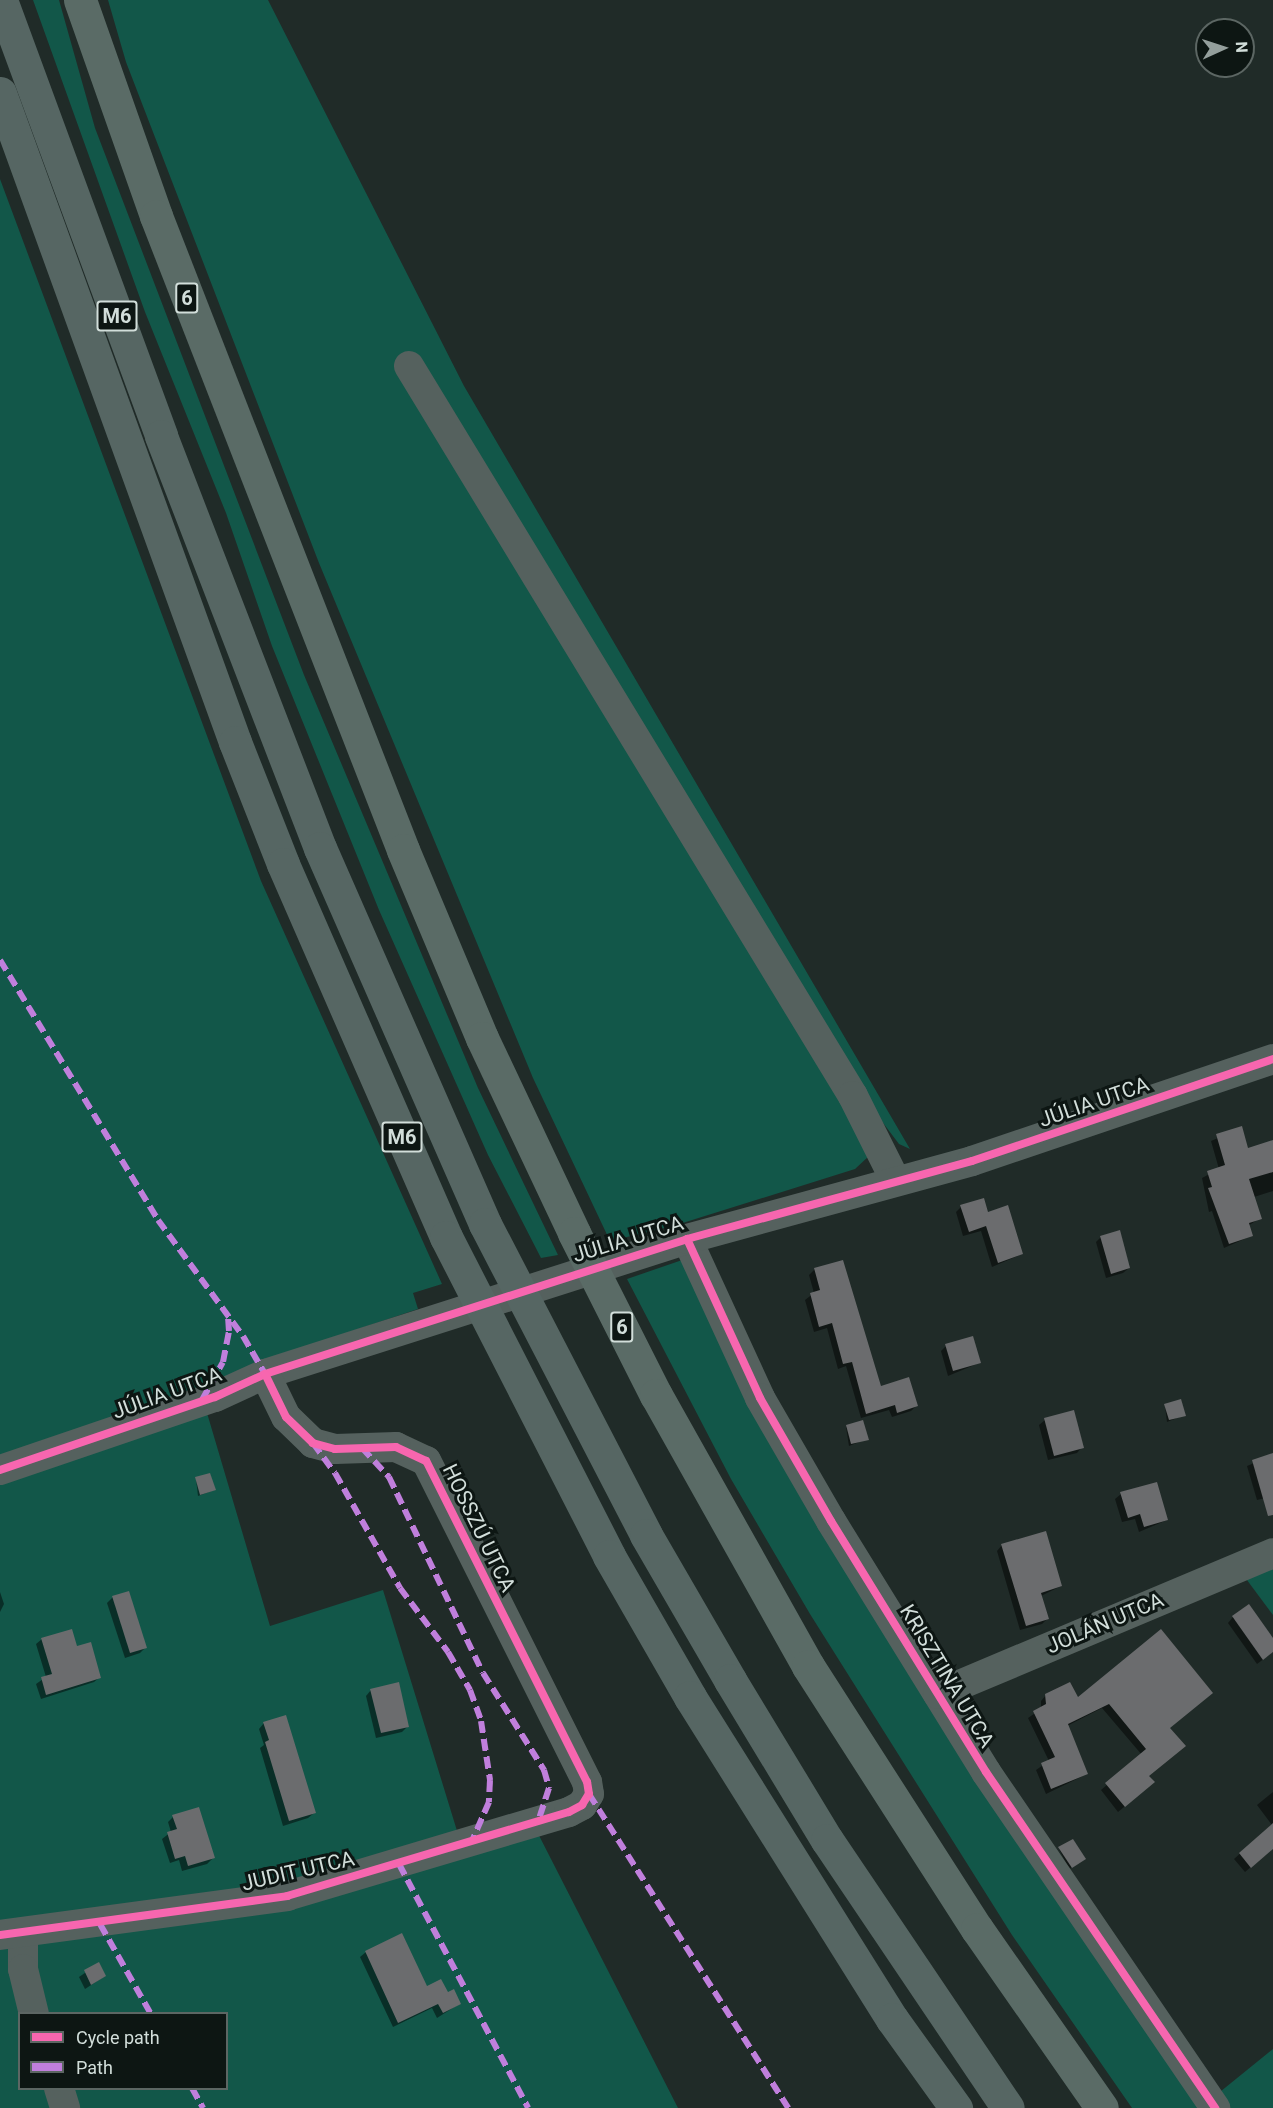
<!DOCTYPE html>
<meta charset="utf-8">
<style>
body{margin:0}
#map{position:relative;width:1273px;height:2108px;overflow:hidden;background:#202b28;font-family:Roboto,sans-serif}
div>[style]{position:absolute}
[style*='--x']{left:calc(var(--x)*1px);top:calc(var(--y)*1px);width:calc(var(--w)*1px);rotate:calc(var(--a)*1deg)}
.green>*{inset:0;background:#125749}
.shadow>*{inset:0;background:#0007}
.building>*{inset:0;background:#6b6c6e}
.minor>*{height:30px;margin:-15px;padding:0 15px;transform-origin:15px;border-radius:15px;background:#55615e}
.major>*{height:33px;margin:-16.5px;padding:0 16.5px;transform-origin:16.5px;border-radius:16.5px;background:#5a6b66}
.highway>*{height:33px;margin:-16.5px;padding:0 16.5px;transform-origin:16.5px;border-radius:16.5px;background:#566663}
.quiet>*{height:6px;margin-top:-3px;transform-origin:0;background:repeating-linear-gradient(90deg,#c07fdc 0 12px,transparent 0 18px)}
.cycleway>*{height:8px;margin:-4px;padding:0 4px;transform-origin:4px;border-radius:4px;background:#f766af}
span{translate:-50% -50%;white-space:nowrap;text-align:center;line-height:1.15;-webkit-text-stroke:6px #0d1613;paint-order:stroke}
.shield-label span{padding:2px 4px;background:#0d1613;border:2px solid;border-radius:4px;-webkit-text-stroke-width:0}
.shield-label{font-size:20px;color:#d2deda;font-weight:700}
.street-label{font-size:21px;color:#d2deda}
.legend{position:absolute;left:18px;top:2012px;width:210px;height:78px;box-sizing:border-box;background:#0d1613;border:2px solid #5c6663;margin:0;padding:8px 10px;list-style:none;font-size:18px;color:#d2deda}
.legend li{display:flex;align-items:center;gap:12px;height:30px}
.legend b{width:30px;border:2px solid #5c6663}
.north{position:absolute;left:1195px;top:18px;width:60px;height:60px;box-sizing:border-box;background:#0d1613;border:2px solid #5c6663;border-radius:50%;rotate:87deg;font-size:16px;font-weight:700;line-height:24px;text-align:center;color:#d2deda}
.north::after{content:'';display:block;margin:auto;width:21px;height:27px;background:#949f9c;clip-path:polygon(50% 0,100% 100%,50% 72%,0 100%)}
</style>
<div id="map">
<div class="green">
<div style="clip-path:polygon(33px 0,59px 0,95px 128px,304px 675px,478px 1088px,558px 1255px,541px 1258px,488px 1155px,379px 910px,272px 646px,226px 513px,145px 312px)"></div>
<div style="clip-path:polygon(108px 0,268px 0,464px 386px,910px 1149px,899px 1144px,865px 1099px,869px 1156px,855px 1169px,673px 1226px,610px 1241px,533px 1078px,319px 563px,126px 62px)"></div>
<div style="clip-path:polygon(evenodd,0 179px,261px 881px,442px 1284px,413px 1293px,418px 1309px,287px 1353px,202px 1396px,270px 1626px,383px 1590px,458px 1834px,526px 1810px,678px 2108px,0 2108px,0 179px,20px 2014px,226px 2014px,226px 2088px,20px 2088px,20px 2014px)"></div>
<div style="clip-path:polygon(688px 1258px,760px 1398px,1210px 2100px,1273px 2049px,1273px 2108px,1132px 2108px,1012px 1935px,810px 1614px,731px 1479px,627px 1279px)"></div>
<div style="clip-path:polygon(1273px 1560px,1273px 1615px,1241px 1572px)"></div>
</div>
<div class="shadow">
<div style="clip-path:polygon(1241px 1128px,1247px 1149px,1273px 1142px,1273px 1191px,1254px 1197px,1260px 1218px,1248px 1226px,1251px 1236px,1224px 1248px,1212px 1211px,1209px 1212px,1202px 1178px,1219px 1169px,1211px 1141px)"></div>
<div style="clip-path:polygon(961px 1207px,987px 1214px,1022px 1254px,992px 1267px,981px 1231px,963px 1236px,956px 1212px)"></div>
<div style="clip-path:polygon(1101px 1237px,1129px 1268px,1123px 1273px,1106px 1278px,1096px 1242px)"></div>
<div style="clip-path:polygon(815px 1269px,880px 1387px,916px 1406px,911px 1411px,892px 1417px,889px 1410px,861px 1418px,846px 1366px,838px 1369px,827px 1328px,814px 1332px,805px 1300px,814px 1293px,809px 1275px)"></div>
<div style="clip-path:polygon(946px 1346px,979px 1363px,948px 1376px,941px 1351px)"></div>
<div style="clip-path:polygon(1165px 1406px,1184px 1415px,1167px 1422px)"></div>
<div style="clip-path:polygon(1045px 1420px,1082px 1447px,1077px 1453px,1048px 1460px,1039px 1425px)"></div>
<div style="clip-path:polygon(846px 1427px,867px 1439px,849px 1446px)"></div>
<div style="clip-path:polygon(1273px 1455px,1273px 1496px,1257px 1500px,1247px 1466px)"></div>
<div style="clip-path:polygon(196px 1479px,214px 1490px,198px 1496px)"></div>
<div style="clip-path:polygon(1121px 1494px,1167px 1520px,1139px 1532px,1135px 1519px,1122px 1522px,1115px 1499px)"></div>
<div style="clip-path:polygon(1002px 1545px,1061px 1586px,1041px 1596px,1047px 1619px,1042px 1624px,1020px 1630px,997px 1551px)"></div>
<div style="clip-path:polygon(0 1592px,4px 1604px,0 1612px)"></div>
<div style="clip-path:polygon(113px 1597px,146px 1647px,140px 1653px,125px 1658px,107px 1603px)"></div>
<div style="clip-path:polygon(1233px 1617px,1273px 1640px,1273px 1652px,1257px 1664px,1228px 1623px)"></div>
<div style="clip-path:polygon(1160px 1631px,1169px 1728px,1148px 1777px,1147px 1788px,1118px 1812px,1101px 1790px,1142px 1755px,1102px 1708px,1067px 1726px,1087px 1774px,1046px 1794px,1036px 1770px,1049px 1761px,1028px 1718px,1041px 1709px,1041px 1701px,1046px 1695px,1078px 1700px)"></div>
<div style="clip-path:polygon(42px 1639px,76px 1648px,100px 1677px,94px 1682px,41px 1699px,36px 1684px,46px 1677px,36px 1644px)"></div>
<div style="clip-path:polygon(371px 1690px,408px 1726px,402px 1732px,376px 1738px,366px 1696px)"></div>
<div style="clip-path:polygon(264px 1723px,314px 1813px,308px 1818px,283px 1826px,260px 1748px,264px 1745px,259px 1729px)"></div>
<div style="clip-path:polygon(1273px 1792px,1273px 1841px,1265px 1855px,1245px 1872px,1234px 1859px,1272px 1825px,1257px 1805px)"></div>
<div style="clip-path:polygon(173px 1817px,213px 1858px,207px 1864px,182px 1871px,179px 1860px,170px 1863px,162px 1839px,171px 1832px,168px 1822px)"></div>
<div style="clip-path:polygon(1059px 1849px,1082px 1861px,1069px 1869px)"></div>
<div style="clip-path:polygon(366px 1952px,426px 1988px,447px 1994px,459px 2004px,437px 2018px,432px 2008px,393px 2027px,360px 1957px)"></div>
<div style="clip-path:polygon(98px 1964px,105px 1976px,85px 1989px,79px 1977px)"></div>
</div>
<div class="building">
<div style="clip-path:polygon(1242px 1126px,1248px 1148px,1273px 1140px,1273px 1172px,1249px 1179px,1262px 1219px,1249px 1223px,1253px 1236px,1229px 1244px,1208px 1188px,1212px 1187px,1207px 1171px,1225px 1165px,1216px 1134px)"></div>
<div style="clip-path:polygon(984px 1198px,988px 1212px,1008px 1205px,1023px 1254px,998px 1263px,986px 1226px,969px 1232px,960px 1205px)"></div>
<div style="clip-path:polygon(1120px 1230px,1130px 1268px,1111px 1274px,1100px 1236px)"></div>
<div style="clip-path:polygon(843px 1260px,881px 1386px,909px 1377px,918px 1406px,897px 1413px,895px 1405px,866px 1414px,852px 1362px,843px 1364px,832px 1323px,819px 1327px,810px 1293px,820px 1290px,814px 1268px)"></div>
<div style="clip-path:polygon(973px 1336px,981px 1363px,953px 1371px,945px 1344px)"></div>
<div style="clip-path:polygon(1181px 1399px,1186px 1416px,1169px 1420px,1164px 1404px)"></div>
<div style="clip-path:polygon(1074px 1410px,1084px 1448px,1054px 1456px,1044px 1418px)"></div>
<div style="clip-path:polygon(863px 1420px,869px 1440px,851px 1444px,846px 1425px)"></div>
<div style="clip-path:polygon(1273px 1453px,1273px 1515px,1268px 1516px,1252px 1460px)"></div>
<div style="clip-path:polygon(210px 1473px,216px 1490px,200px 1495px,195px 1477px)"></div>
<div style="clip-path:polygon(1157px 1482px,1168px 1520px,1144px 1527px,1140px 1514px,1128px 1518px,1120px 1492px)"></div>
<div style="clip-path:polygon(1046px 1531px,1062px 1586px,1041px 1593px,1049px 1619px,1026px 1626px,1001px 1544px)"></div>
<div style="clip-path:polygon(129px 1591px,147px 1648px,130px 1653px,112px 1596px)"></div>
<div style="clip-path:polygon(1249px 1604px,1273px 1638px,1273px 1652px,1263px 1660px,1232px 1616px)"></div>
<div style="clip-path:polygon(72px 1629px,77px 1646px,91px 1642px,101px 1678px,46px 1695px,41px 1677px,52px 1674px,41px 1638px)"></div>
<div style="clip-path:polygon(1161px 1629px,1213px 1693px,1170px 1728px,1186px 1746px,1149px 1776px,1155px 1782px,1125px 1807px,1105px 1783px,1146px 1749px,1109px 1704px,1068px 1724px,1088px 1774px,1051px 1789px,1041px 1763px,1055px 1757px,1033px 1711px,1046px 1704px,1045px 1694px,1070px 1682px,1078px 1697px)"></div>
<div style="clip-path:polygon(399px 1682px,409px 1727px,381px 1733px,370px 1689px)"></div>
<div style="clip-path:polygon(286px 1715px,316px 1813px,289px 1821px,265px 1742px,269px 1740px,263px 1722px)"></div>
<div style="clip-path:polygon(199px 1807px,215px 1858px,188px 1866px,185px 1856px,175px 1859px,167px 1832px,177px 1829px,172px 1815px)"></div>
<div style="clip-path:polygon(1273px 1823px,1273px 1849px,1251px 1868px,1239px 1853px)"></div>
<div style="clip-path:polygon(1073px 1839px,1086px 1859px,1072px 1868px,1058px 1847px)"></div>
<div style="clip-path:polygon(402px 1933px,427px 1986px,441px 1979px,448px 1992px,454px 1989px,461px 2004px,443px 2013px,438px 2004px,398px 2023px,365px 1951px)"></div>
<div style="clip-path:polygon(99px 1962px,106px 1976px,91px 1985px,84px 1970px)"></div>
</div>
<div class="minor">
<div style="--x:409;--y:366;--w:854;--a:58.69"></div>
<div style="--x:853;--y:1096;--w:94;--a:63.4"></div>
<div style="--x:687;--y:1239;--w:175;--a:65.3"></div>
<div style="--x:760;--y:1398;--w:142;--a:60"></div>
<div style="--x:831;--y:1521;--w:295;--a:58.3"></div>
<div style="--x:986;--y:1772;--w:407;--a:55.7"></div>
<div style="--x:0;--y:1470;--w:227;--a:-18.8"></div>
<div style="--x:215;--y:1397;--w:55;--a:-24.7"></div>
<div style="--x:265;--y:1374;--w:443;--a:-17.7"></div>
<div style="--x:687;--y:1239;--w:295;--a:-15.3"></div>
<div style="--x:972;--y:1161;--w:318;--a:-18.7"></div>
<div style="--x:938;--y:1694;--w:363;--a:-22.8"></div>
<div style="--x:23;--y:1934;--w:35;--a:90"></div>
<div style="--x:23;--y:1969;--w:46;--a:76.3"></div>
<div style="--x:0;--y:1935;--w:290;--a:-7.7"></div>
<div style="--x:287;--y:1896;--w:294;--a:-16.6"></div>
<div style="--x:569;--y:1812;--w:15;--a:-28"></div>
<div style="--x:582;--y:1805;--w:13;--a:-58"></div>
<div style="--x:589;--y:1794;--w:12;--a:-99"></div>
<div style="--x:587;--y:1782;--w:359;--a:-116.6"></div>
<div style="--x:426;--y:1461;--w:33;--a:-155"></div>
<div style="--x:396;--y:1447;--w:61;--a:178.1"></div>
<div style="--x:335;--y:1449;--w:23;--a:-165"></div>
<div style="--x:313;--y:1443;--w:37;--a:-136"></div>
<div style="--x:286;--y:1417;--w:48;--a:-116"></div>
<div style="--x:59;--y:2088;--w:21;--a:73"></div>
</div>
<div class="major">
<div style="--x:80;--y:0;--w:229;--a:70.6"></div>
<div style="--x:156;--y:216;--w:680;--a:68.71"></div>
<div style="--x:403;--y:850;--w:204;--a:67.2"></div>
<div style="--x:482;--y:1038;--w:216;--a:64.7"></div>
<div style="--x:574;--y:1233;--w:182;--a:63.2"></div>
<div style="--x:656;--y:1395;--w:311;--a:60.7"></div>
<div style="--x:808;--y:1666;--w:313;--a:57.3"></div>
<div style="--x:977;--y:1929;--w:218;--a:55.1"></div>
</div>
<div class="highway">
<div style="--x:1;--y:0;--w:464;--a:69.8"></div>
<div style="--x:161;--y:436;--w:442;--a:68.9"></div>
<div style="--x:320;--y:848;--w:411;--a:66.3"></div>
<div style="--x:485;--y:1224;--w:350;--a:62.6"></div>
<div style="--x:646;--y:1535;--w:168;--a:59.9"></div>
<div style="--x:730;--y:1680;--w:187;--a:58.8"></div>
<div style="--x:827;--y:1840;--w:323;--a:56"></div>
<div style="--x:0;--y:93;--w:690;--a:70.09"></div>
<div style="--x:235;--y:742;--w:131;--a:68.5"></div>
<div style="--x:283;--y:864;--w:407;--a:66.4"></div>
<div style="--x:446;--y:1237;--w:358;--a:62.9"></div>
<div style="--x:609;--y:1556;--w:163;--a:60.1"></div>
<div style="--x:690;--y:1697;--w:380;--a:57.9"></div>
<div style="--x:892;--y:2019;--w:110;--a:54.3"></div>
</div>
<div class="quiet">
<div style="--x:0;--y:960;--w:304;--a:58.7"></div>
<div style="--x:158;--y:1220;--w:144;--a:53.8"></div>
<div style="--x:243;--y:1336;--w:44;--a:59.9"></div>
<div style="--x:202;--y:1400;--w:43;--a:-61.1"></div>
<div style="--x:223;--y:1362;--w:32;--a:-79"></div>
<div style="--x:229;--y:1331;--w:14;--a:-94"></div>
<div style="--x:313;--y:1443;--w:37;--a:54"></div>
<div style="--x:335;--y:1473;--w:132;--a:60.5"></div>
<div style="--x:400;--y:1588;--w:80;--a:53.1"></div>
<div style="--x:448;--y:1652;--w:44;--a:59.9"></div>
<div style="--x:470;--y:1690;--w:33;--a:70"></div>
<div style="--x:481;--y:1721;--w:60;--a:81.3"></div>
<div style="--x:490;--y:1780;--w:22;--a:93"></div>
<div style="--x:489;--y:1802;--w:43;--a:113.6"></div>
<div style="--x:362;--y:1448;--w:40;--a:47"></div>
<div style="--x:389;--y:1477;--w:217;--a:64.4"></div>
<div style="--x:483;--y:1673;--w:115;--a:57.8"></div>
<div style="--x:544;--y:1770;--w:19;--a:74"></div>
<div style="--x:549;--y:1788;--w:35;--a:108"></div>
<div style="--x:589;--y:1794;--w:372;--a:57.6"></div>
<div style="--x:399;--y:1864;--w:276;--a:62.1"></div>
<div style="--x:100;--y:1924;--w:103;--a:60.5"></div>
<div style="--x:192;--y:2088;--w:23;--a:61"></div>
</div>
<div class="cycleway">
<div style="--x:687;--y:1239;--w:175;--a:65.3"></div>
<div style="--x:760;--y:1398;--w:142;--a:60"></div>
<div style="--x:831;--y:1521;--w:295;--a:58.3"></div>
<div style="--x:986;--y:1772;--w:407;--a:55.7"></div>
<div style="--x:0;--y:1470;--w:227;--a:-18.8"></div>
<div style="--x:215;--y:1397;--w:55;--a:-24.7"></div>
<div style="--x:265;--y:1374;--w:443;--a:-17.7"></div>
<div style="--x:687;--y:1239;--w:295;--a:-15.3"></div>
<div style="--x:972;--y:1161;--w:318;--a:-18.7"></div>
<div style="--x:0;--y:1935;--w:290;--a:-7.7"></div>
<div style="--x:287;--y:1896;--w:294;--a:-16.6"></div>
<div style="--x:569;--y:1812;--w:15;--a:-28"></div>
<div style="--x:582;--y:1805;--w:13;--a:-58"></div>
<div style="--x:589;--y:1794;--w:12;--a:-99"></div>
<div style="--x:587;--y:1782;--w:359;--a:-116.6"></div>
<div style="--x:426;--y:1461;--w:33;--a:-155"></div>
<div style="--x:396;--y:1447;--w:61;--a:178.1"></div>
<div style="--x:335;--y:1449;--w:23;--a:-165"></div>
<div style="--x:313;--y:1443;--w:37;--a:-136"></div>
<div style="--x:286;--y:1417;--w:48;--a:-116"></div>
</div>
<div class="shield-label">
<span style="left:187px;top:298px">6</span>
<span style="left:117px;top:316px">M6</span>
<span style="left:402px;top:1137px">M6</span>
<span style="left:622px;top:1327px">6</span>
</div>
<div class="street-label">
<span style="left:1094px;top:1102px;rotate:-19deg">JÚLIA UTCA</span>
<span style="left:628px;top:1239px;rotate:-17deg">JÚLIA UTCA</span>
<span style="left:167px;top:1393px;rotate:-20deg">JÚLIA UTCA</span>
<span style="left:479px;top:1528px;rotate:64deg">HOSSZÚ UTCA</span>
<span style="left:1105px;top:1623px;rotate:-23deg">JOLÁN UTCA</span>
<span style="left:947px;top:1676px;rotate:59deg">KRISZTINA UTCA</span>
<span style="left:298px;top:1871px;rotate:-13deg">JUDIT UTCA</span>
</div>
<ul class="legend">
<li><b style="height:8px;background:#f766af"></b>Cycle path</li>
<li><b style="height:8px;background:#c07fdc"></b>Path</li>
</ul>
<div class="north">N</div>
</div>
